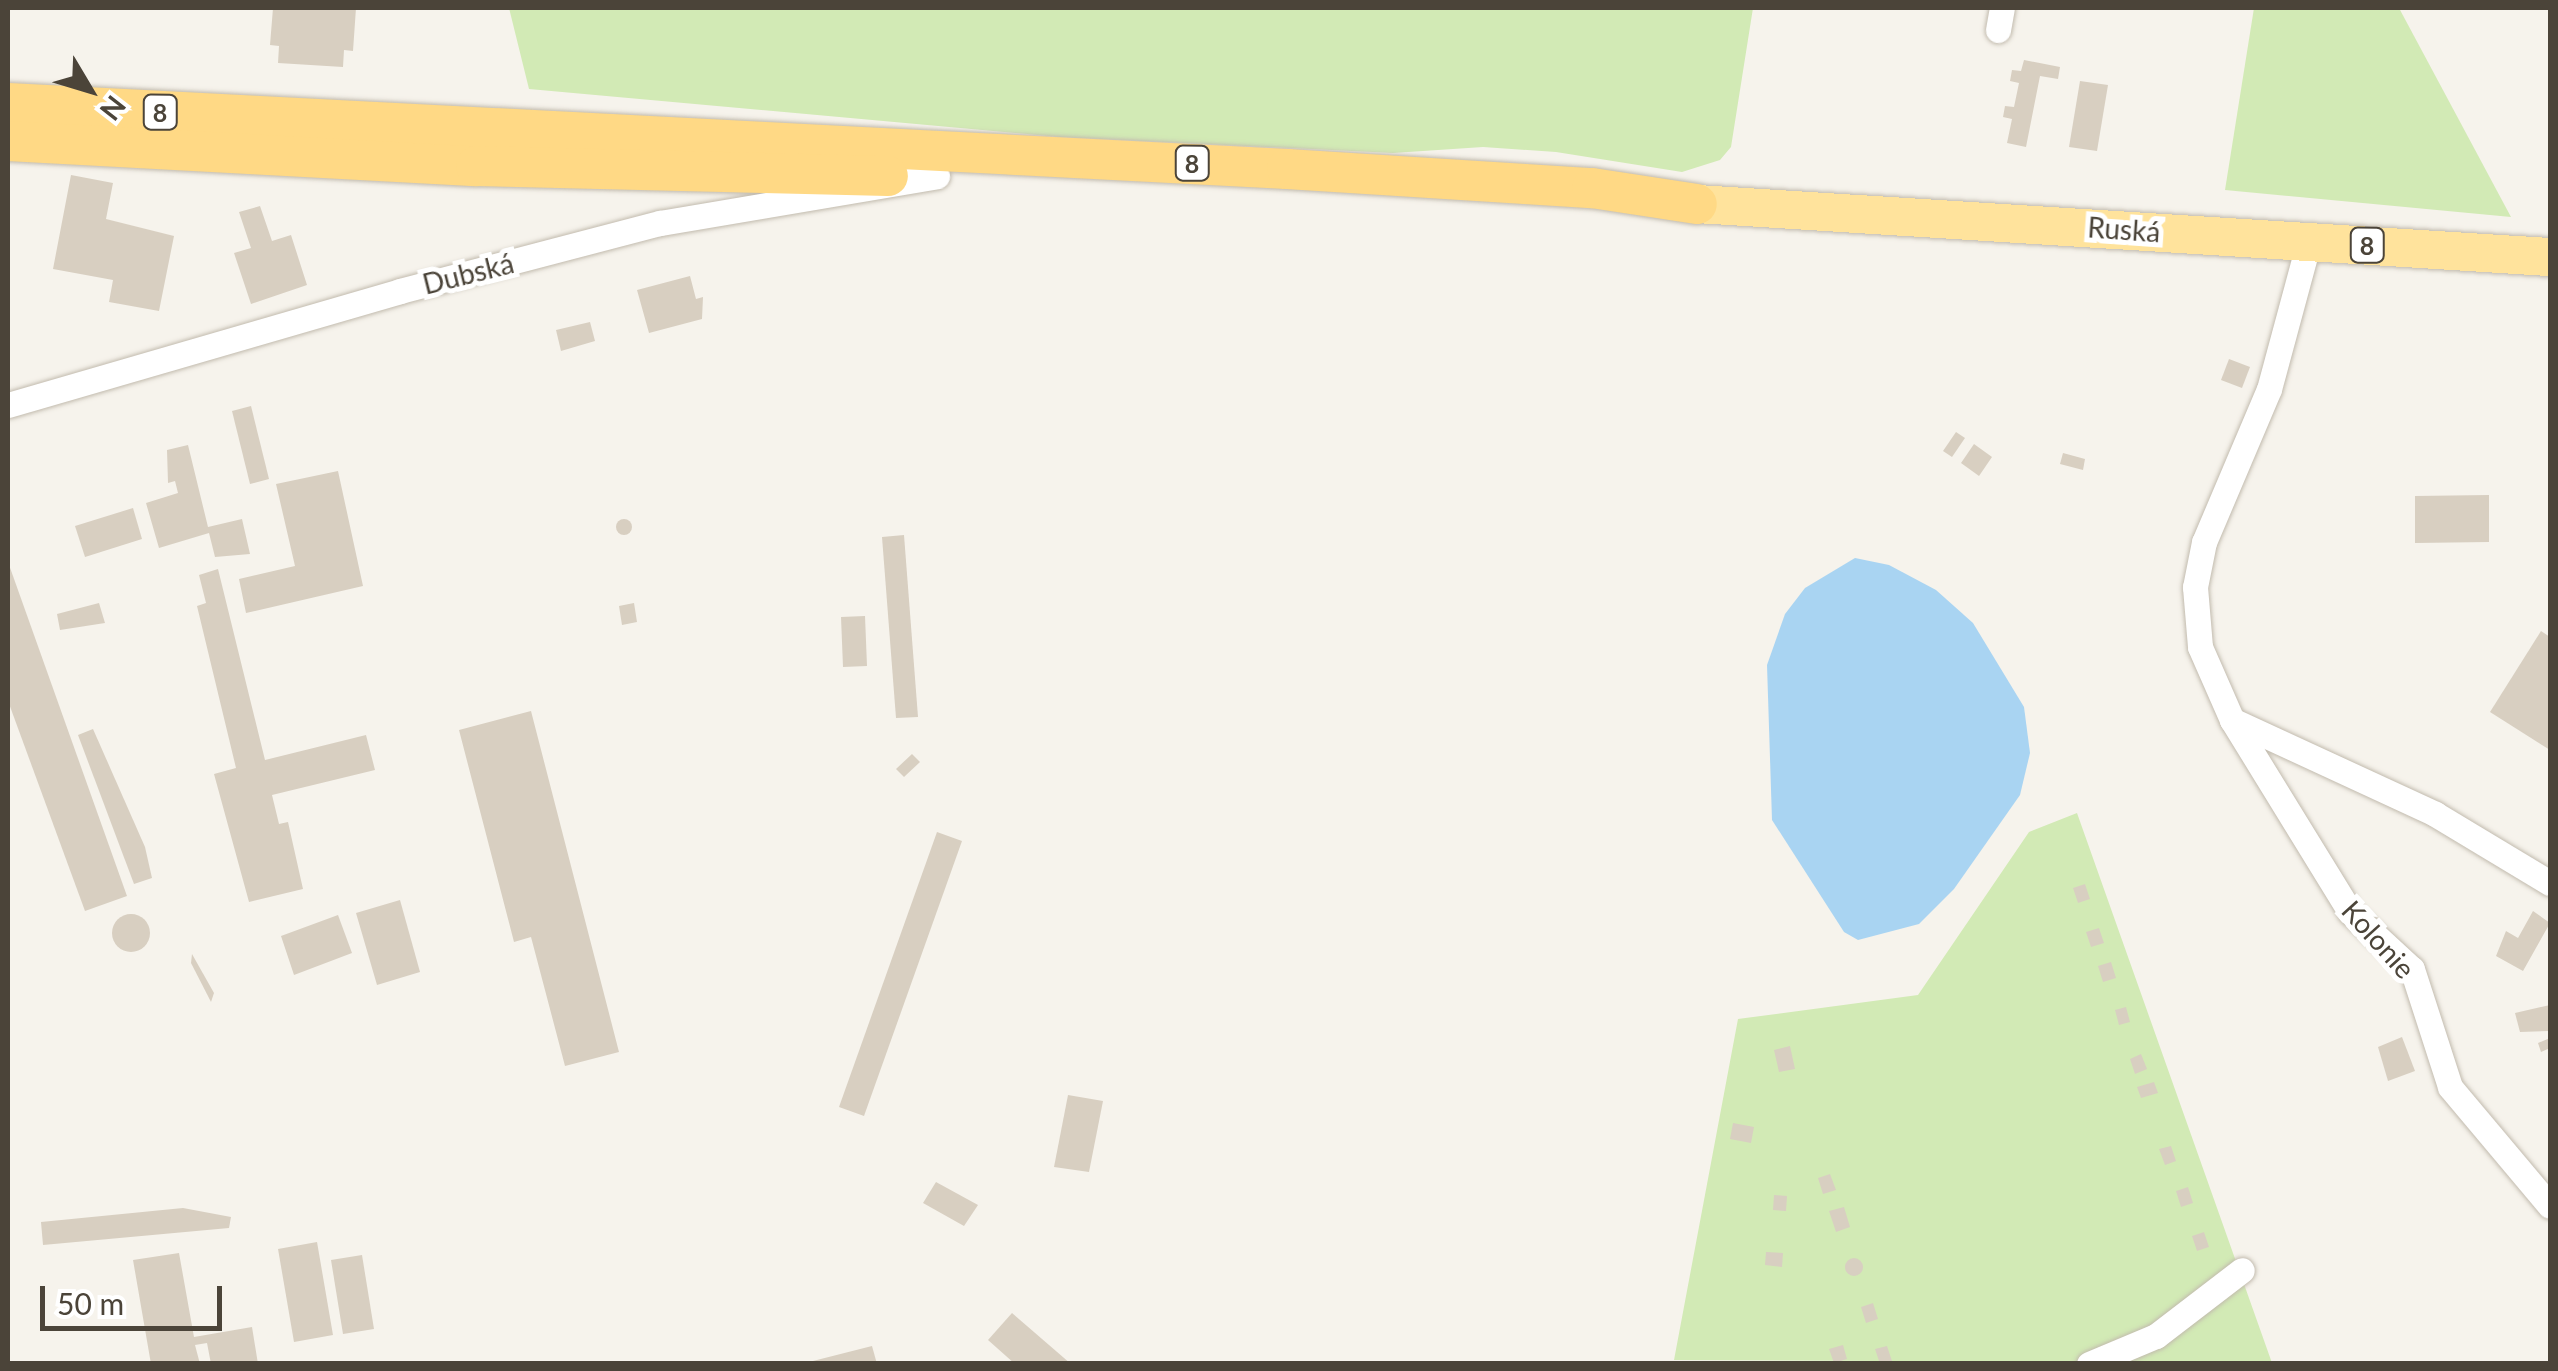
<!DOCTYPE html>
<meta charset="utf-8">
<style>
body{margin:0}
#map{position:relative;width:2558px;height:1371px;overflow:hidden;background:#f6f3ec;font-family:Lato,sans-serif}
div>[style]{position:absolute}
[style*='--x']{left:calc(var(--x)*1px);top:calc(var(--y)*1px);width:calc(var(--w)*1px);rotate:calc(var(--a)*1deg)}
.green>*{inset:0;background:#d2eab5}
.water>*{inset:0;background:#a9d4f2}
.building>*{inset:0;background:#d8cfc1}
.round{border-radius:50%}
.roads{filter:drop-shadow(0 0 2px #c2bbae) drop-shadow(0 0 2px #c2bbae)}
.minor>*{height:25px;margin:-12.5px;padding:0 12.5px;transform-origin:12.5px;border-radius:12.5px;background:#fff}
.primary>*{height:38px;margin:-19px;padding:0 19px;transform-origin:19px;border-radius:19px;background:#ffe39c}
.trunk>*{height:40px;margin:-20px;padding:0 20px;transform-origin:20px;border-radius:20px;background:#ffd985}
span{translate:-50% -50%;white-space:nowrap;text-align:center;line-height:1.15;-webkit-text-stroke:10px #fff;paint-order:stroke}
.shield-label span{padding:2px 8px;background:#fff;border:2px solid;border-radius:8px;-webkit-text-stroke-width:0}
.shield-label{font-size:25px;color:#4b4439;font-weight:700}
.street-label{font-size:28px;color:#4b4439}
.frame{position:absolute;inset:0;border:10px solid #4b4439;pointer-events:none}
.north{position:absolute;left:40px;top:40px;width:100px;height:100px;-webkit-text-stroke:8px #fff;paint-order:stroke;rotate:128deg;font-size:28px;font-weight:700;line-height:40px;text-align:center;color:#4b4439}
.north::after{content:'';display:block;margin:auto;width:35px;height:45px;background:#4b4439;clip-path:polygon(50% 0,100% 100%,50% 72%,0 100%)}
.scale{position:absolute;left:40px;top:1286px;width:182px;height:45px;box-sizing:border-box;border:5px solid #4b4439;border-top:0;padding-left:12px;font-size:30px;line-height:35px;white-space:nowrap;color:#4b4439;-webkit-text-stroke:8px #fff;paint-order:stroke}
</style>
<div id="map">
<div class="green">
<div style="clip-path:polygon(509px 8px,1753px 8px,1731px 147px,1720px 160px,1682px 172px,1556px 152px,1483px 147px,1393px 153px,1060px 137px,529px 89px)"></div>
<div style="clip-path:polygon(2254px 8px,2399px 8px,2511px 217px,2225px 190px)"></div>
<div style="clip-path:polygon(2077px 813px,2272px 1363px,1674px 1360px,1738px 1019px,1918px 995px,2029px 832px)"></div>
</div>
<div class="water">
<div style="clip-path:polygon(1855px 558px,1889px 565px,1936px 590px,1973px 623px,2024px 707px,2030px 753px,2020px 795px,1954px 889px,1919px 924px,1858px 940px,1844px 932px,1772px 820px,1767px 665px,1785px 614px,1805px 588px)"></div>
</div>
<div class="building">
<div style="clip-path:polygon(273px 8px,356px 8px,353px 51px,344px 50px,343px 67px,278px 63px,279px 46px,270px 45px)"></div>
<div style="clip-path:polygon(2024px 60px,2060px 67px,2058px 79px,2040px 76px,2026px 147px,2007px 143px,2012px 119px,2003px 117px,2005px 106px,2014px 107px,2019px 83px,2010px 81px,2012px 70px,2021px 71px)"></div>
<div style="clip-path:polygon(2080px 81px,2108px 85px,2097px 151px,2069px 147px)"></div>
<div style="clip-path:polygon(71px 175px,113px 183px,106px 219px,174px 236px,159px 311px,109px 302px,113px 280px,53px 269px)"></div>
<div style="clip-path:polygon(260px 206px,272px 241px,291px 235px,307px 285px,251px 304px,234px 253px,251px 248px,239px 212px)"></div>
<div style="clip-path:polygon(690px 276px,696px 299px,703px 297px,702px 319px,649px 333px,637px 290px)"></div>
<div style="clip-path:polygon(590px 322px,595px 341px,561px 351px,556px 330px)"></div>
<div style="clip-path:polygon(2229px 359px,2250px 367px,2242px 388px,2221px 380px)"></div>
<div style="clip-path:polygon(251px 406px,269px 479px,250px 484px,232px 411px)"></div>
<div style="clip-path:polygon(1956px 432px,1965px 438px,1952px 457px,1943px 451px)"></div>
<div style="clip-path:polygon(1974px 444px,1992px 457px,1979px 476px,1961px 463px)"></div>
<div style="clip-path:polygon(188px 445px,208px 527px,242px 519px,250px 554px,215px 557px,209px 533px,159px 548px,146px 503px,178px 493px,175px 481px,168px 483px,167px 450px)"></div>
<div style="clip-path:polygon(2063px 453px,2085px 459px,2083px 470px,2060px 464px)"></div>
<div style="clip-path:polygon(338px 471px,363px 586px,246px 613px,239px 579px,295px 566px,276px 484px)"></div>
<div style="clip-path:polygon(2489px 495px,2489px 542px,2415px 543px,2415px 496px)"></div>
<div style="clip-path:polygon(133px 508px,142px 539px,85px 557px,75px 526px)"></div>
<div class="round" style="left:616px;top:519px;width:16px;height:16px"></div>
<div style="clip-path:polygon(904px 535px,918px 717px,896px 718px,882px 537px)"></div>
<div style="clip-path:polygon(8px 562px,127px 896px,85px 911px,8px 701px)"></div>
<div style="clip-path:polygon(218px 569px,265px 760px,366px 735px,375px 770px,272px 795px,279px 824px,288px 822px,303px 889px,249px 902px,214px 774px,236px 768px,197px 606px,206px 603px,199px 575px)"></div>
<div style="clip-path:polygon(99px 603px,105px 623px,60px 630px,57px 614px)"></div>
<div style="clip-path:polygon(634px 603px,637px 622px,622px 625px,619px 606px)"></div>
<div style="clip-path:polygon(865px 616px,867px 666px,843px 667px,841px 617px)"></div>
<div style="clip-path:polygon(2541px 631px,2550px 637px,2550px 750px,2490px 712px)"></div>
<div style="clip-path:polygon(531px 711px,619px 1052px,565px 1066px,531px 937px,514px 942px,459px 730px)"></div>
<div style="clip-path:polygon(93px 729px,145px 847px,152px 878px,134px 884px,78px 735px)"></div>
<div style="clip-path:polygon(912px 754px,920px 762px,904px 777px,896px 769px)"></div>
<div style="clip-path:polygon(937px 832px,962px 841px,864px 1116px,839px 1107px)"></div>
<div style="clip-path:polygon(2085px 884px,2090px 899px,2078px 903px,2073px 888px)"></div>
<div style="clip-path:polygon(400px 900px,420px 972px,377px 985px,356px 913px)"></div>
<div style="clip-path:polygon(2533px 911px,2550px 923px,2523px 971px,2496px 956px,2506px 931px,2518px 938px)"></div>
<div class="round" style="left:112px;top:914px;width:38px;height:38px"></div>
<div style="clip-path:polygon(338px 915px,352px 953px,294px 975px,281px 936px)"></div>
<div style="clip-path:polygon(2099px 928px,2104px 943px,2091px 947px,2086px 932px)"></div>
<div style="clip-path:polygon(192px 954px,214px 993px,211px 1002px,191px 963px)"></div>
<div style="clip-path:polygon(2111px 962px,2116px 978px,2103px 982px,2098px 966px)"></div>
<div style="clip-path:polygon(2550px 1005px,2549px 1031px,2520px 1032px,2515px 1013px)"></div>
<div style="clip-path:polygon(2126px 1007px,2130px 1022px,2119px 1025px,2115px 1010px)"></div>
<div style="clip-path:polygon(2402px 1037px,2415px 1071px,2388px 1081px,2378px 1047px)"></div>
<div style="clip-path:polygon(2550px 1038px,2550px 1048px,2541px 1052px,2538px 1043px)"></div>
<div style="clip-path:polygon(1790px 1046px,1795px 1069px,1779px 1072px,1774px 1050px)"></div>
<div style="clip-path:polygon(2141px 1054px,2147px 1069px,2135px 1074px,2130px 1059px)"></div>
<div style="clip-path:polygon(2154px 1082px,2158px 1093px,2141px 1098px,2137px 1087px)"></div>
<div style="clip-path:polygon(1068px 1095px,1103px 1101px,1089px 1172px,1054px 1167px)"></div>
<div style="clip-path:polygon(1733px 1123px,1754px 1127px,1751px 1143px,1730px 1139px)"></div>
<div style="clip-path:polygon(2171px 1146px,2176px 1161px,2165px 1165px,2159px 1149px)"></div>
<div style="clip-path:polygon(1830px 1174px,1836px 1190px,1823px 1194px,1818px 1178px)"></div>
<div style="clip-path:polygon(936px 1182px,978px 1205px,964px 1226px,923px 1203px)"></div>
<div style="clip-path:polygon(2188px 1187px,2193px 1203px,2181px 1207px,2176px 1191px)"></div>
<div style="clip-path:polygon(1774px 1195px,1787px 1196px,1786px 1211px,1773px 1210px)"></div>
<div style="clip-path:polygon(1844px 1207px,1850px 1227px,1836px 1232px,1829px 1211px)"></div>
<div style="clip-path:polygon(183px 1208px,231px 1217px,229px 1228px,43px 1245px,41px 1222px)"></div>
<div style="clip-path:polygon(2204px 1232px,2209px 1247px,2197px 1251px,2192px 1236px)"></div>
<div style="clip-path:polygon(317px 1242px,333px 1335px,294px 1342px,278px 1249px)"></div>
<div style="clip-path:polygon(1766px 1252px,1783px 1253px,1782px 1267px,1765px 1265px)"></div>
<div style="clip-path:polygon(179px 1253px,194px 1337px,252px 1327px,258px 1364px,211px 1364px,207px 1343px,195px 1345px,200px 1364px,151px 1364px,133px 1260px)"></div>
<div style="clip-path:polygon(362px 1255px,374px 1329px,343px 1334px,331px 1260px)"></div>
<div class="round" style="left:1845px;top:1258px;width:18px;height:18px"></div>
<div style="clip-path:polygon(1873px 1303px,1878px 1319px,1866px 1323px,1861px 1307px)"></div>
<div style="clip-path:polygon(1012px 1313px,1071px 1364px,1015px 1364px,988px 1340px)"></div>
<div style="clip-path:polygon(1843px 1345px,1847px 1359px,1834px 1363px,1829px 1349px)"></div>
<div style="clip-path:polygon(872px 1346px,877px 1364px,809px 1364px,809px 1362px)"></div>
<div style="clip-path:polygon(1887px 1346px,1892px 1361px,1880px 1364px,1875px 1349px)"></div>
</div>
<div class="roads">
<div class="minor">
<div style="--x:1998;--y:30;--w:22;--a:-80"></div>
<div style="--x:2309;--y:241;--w:153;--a:105.1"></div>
<div style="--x:2269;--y:389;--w:166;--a:113"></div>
<div style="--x:2204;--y:542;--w:46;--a:101.3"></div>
<div style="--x:2195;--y:587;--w:60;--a:85.2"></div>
<div style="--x:2200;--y:647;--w:80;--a:66.3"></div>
<div style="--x:2232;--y:720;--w:224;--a:24.8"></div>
<div style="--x:2435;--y:814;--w:134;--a:31"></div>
<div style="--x:8;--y:405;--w:408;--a:-16.2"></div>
<div style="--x:400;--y:291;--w:269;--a:-14.7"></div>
<div style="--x:660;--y:223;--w:281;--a:-9.6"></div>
<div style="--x:2232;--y:720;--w:225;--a:58.4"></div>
<div style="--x:2350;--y:912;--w:84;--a:42.6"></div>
<div style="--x:2412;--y:969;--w:124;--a:72.1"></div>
<div style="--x:2450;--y:1087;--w:155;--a:50"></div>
<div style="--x:2089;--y:1364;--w:73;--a:-22.7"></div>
<div style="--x:2156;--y:1336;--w:108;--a:-37.5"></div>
</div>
<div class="primary">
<div style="--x:1697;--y:204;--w:855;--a:3.56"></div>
</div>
<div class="trunk">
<div style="--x:8;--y:103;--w:1281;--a:2.95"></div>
<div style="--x:1287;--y:169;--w:306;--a:3.6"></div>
<div style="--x:1592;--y:188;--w:106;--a:8.7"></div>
<div style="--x:8;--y:141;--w:469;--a:3.1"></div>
<div style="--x:476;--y:166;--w:412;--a:1.4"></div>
</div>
</div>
<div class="shield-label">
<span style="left:160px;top:112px">8</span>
<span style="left:1192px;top:163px">8</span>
<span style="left:2367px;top:245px">8</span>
</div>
<div class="street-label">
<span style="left:2124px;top:229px;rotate:4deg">Ruská</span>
<span style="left:468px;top:273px;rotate:-14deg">Dubská</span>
<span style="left:2379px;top:939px;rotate:48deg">Kolonie</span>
</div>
<div class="frame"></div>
<div class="north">N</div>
<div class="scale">50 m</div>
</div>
